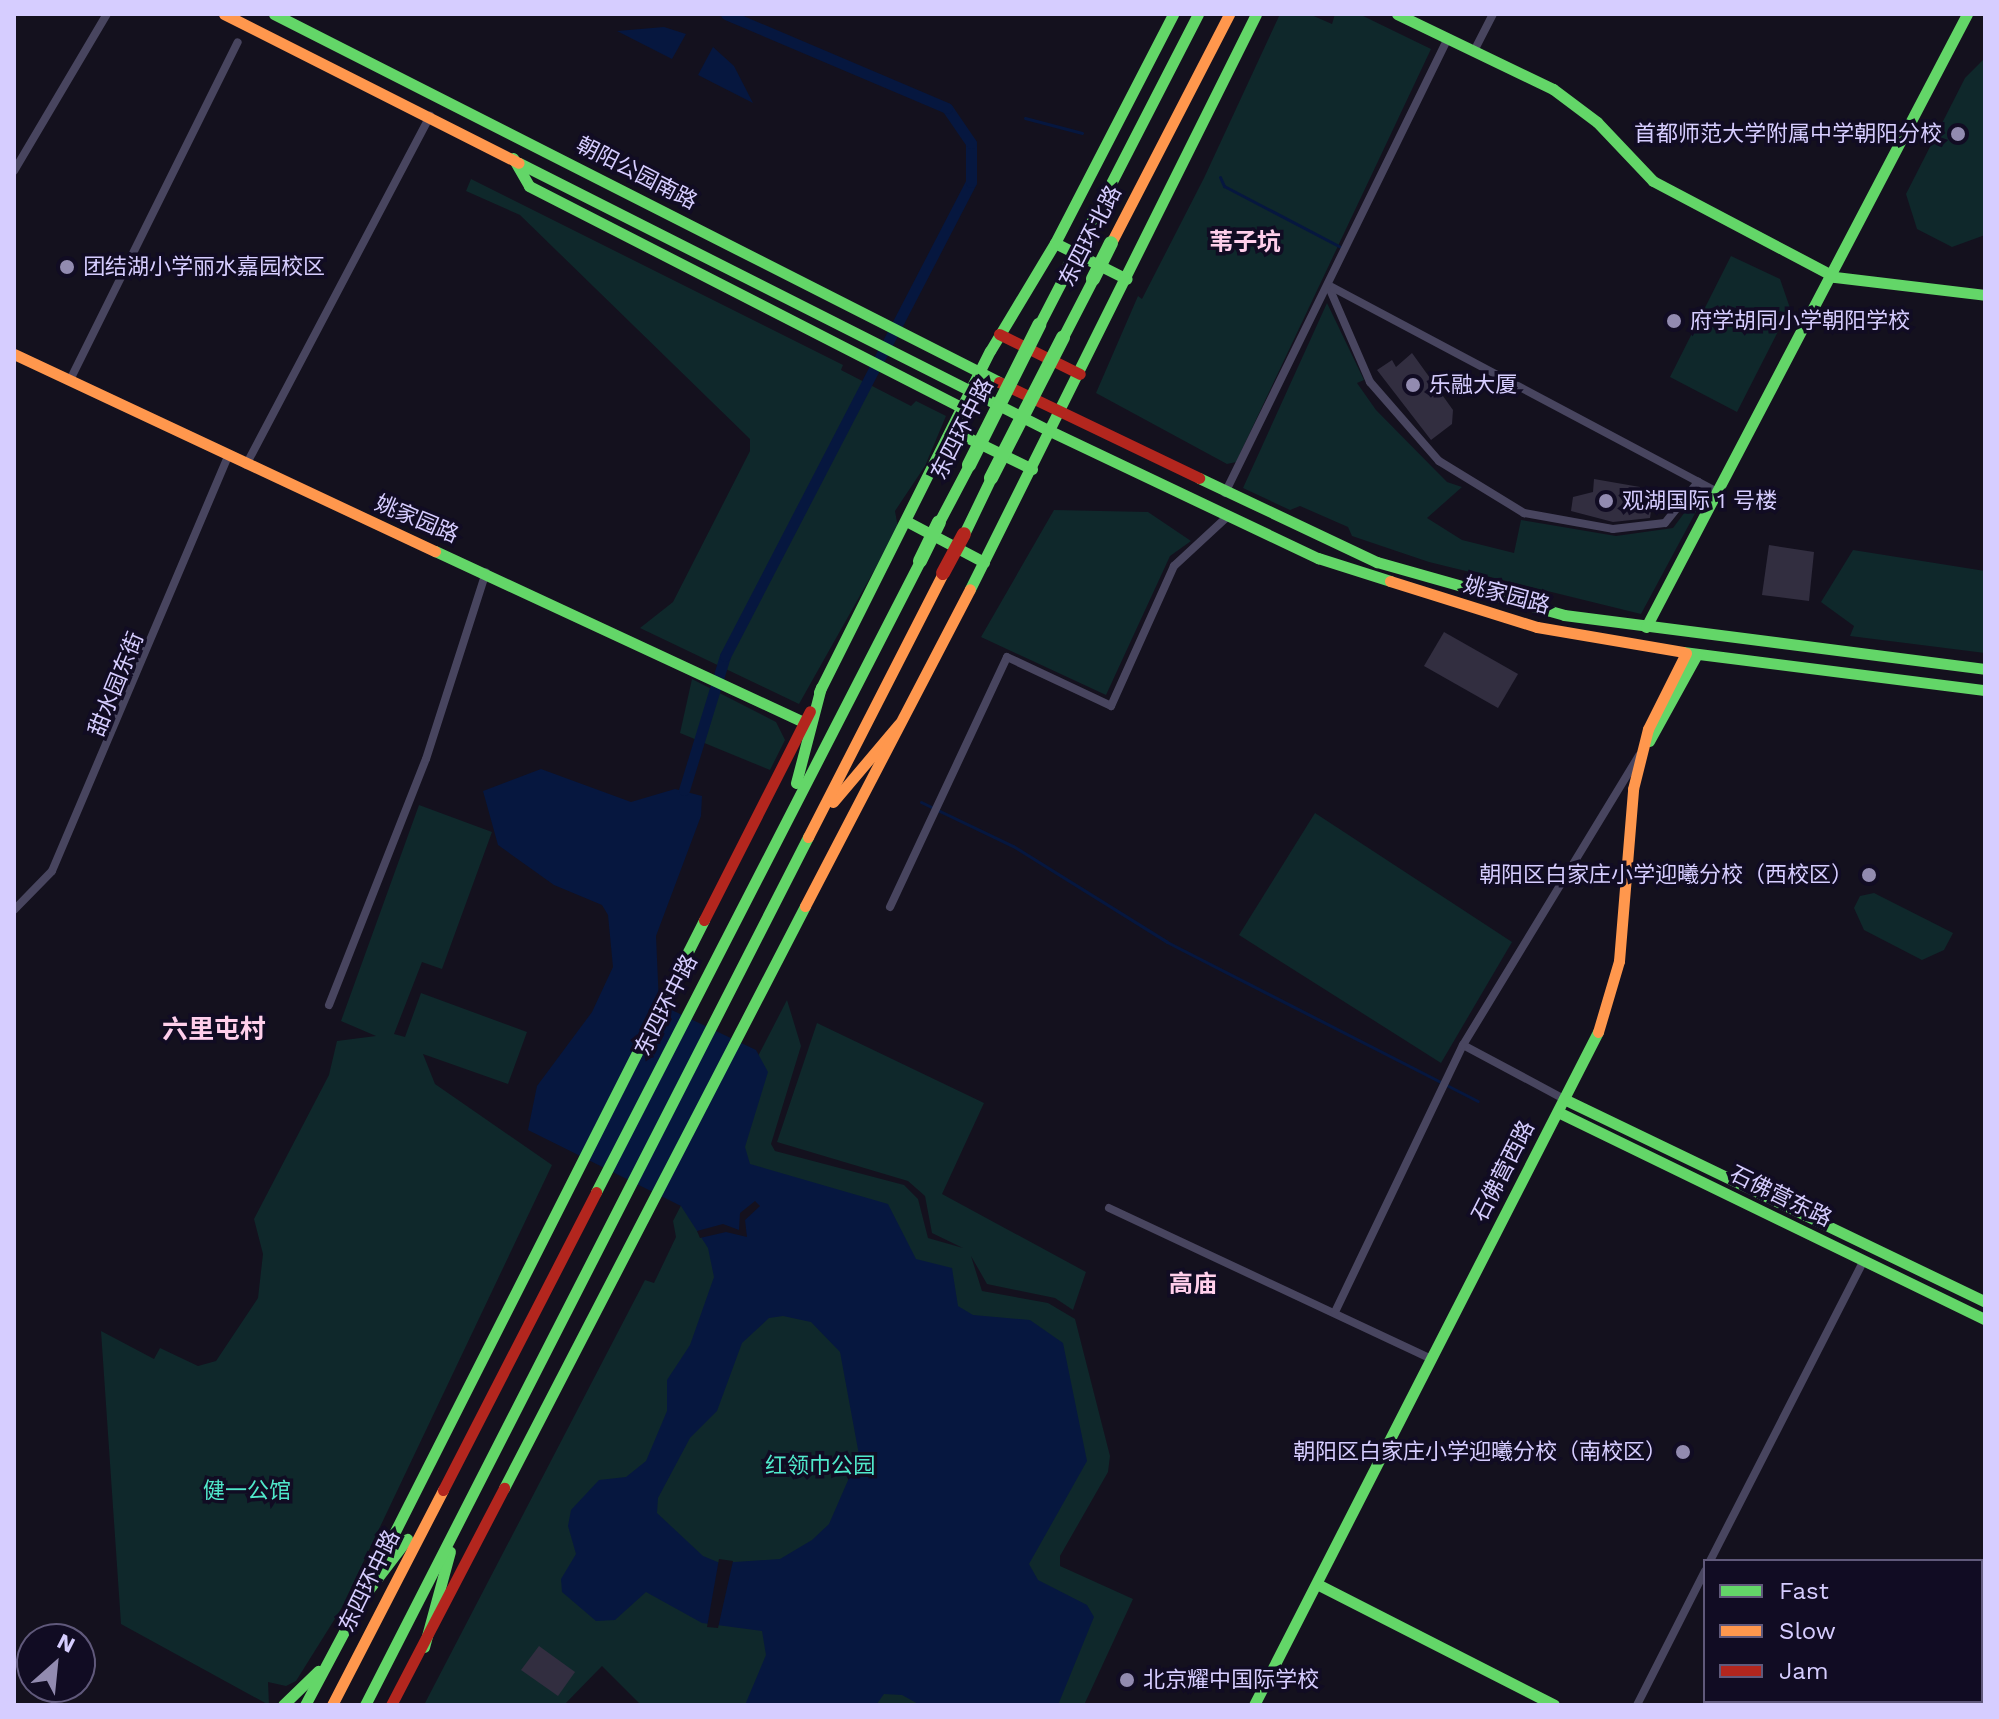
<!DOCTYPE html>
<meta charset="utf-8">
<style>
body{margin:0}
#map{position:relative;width:1999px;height:1719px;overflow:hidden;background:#14111e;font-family:"Work Sans","Noto Sans SC",sans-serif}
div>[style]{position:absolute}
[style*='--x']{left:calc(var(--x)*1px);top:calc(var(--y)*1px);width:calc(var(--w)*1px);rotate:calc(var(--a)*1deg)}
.green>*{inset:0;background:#0f282b}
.water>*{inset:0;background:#06173f}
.pier>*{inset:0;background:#14111e}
.stream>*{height:3px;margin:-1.5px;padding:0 1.5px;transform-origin:1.5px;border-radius:1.5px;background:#06173f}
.canal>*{height:11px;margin:-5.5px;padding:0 5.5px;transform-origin:5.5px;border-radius:5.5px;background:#06173f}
.building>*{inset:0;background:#322e40}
.street>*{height:8px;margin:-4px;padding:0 4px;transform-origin:4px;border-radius:4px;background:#48455f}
.fast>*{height:11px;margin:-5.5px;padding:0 5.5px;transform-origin:5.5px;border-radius:5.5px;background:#63d668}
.slow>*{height:11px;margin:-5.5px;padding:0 5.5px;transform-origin:5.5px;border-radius:5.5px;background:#ff974d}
.jam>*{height:11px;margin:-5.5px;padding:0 5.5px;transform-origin:5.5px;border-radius:5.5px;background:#b3261e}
.fast-bridge>*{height:14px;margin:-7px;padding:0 7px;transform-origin:7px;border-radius:7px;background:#63d668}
.jam-bridge>*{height:14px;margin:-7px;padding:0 7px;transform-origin:7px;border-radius:7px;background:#b3261e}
.dots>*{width:22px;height:22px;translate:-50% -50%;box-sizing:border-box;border:4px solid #110c23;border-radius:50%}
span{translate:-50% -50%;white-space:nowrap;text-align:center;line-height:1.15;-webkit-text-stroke:7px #110c23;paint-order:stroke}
.poi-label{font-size:22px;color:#d6cdff}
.right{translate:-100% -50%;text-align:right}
.left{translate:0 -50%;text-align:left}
.street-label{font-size:22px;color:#d6cdff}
.park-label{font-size:22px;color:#50e9cb}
.neighbourhood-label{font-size:24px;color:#ffcfeb;font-weight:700}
.quarter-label{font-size:26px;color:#ffcfeb;font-weight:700}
.frame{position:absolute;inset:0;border:16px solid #d6cdff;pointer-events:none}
.legend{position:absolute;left:1703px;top:1559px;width:280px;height:144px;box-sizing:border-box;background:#110c23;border:2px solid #60597b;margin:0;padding:10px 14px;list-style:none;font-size:24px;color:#d6cdff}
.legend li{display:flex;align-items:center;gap:16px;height:40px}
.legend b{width:40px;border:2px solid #60597b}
.north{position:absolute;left:16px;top:1623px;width:80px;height:80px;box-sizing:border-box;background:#110c23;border:2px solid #60597b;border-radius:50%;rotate:27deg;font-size:22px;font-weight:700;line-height:32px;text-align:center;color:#d6cdff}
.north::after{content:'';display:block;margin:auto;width:28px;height:36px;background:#928bb0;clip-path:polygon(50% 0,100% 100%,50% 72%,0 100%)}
</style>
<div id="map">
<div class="green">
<div style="clip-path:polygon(1280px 14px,1309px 14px,1332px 24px,1335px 14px,1359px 14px,1431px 49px,1236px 462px,1227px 464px,1096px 393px,1138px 296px,1142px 299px,1204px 178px)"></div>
<div style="clip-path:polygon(1985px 58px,1985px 235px,1952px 247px,1917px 229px,1906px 194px,1965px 78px)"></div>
<div style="clip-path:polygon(471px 179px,843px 365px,841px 370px,911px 406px,916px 401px,946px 416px,925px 466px,895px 511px,898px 528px,799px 704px,640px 628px,673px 602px,750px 451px,750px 439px,520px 215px,466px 191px)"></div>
<div style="clip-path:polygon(1731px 256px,1780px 279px,1790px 308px,1737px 412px,1670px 377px)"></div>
<div style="clip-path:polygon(1327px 303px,1364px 380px,1357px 383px,1376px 410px,1447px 482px,1462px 487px,1427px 518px,1462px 540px,1514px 553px,1521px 520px,1616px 536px,1673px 528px,1700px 492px,1706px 493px,1641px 614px,1429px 562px,1352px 536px,1348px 527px,1300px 506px,1290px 510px,1243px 488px)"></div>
<div style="clip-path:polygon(1054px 510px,1148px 512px,1191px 541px,1170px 556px,1106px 695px,981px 637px)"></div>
<div style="clip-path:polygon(1853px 550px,1985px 571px,1985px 653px,1850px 636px,1854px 626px,1821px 602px)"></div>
<div style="clip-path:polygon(692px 679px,776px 722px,785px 740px,770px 770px,680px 733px)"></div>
<div style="clip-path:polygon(419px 805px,492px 832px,442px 969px,422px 962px,394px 1034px,405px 1037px,421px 993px,527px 1032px,508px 1084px,423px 1054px,435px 1084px,552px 1165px,341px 1609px,296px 1681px,286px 1686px,268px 1682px,269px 1705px,121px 1624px,101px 1331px,154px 1359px,160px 1348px,198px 1366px,216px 1361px,258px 1298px,263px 1254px,254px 1219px,329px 1075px,337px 1041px,376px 1036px,341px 1021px)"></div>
<div style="clip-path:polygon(1315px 813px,1512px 942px,1441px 1063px,1239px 935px)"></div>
<div style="clip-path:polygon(1874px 893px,1953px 933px,1944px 950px,1922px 960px,1864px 930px,1854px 908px,1860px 896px)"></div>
<div style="clip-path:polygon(787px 1000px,801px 1046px,771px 1144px,775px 1151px,904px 1185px,918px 1199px,928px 1238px,963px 1248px,932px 1233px,925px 1196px,908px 1181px,777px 1142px,817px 1023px,984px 1103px,942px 1194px,1086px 1272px,1073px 1310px,1055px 1298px,987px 1284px,971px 1256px,982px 1291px,1048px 1303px,1075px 1319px,1110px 1456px,1108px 1472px,1060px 1556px,1060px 1566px,1133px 1599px,1084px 1705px,641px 1705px,602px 1666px,564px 1705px,424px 1705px,645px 1280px,654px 1283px,676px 1237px,673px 1221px)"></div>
</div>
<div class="water">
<div style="clip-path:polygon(664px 27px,686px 34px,672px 59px,617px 31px)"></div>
<div style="clip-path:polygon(713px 47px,734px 66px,753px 103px,698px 75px)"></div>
<div style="clip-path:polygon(evenodd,541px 769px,631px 802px,675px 789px,702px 796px,701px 816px,656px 936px,659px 1004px,756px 1050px,768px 1072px,745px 1147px,750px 1164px,888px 1204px,916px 1259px,952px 1268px,958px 1306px,973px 1315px,1030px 1320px,1063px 1343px,1087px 1461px,1029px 1564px,1038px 1580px,1087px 1605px,1094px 1617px,1058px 1705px,920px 1705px,902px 1695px,884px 1694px,876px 1705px,745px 1705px,766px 1655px,762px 1631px,702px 1623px,646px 1592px,615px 1620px,596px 1621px,562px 1592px,561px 1579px,576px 1554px,568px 1526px,571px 1510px,599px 1480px,626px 1477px,646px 1461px,667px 1411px,667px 1380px,690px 1345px,714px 1277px,708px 1248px,681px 1206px,528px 1130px,537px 1086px,592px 1012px,613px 967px,608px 915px,602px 905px,554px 885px,498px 845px,483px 791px,541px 769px,783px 1316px,811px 1322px,840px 1352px,859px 1455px,829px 1524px,812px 1540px,780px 1559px,720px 1563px,703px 1556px,657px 1513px,658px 1498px,690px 1438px,717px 1411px,742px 1343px,769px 1318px,783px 1316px)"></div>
</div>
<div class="pier">
<div style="clip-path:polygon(755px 1201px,760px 1206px,745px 1220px,747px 1237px,726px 1232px,700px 1238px,697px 1231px,723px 1224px,739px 1230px,740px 1213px)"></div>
<div style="clip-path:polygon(719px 1559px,733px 1561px,718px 1628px,707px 1627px)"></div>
</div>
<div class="stream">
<div style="--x:1025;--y:118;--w:59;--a:14.7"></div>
<div style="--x:1220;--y:177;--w:10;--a:66"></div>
<div style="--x:1224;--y:186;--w:130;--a:27.6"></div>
<div style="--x:921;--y:802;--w:102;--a:25.6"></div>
<div style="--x:1013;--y:846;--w:181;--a:31.9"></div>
<div style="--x:1167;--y:942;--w:349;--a:27.1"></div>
</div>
<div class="canal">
<div style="--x:684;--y:790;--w:140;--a:-73"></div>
<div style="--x:725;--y:656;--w:534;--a:-62.57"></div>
<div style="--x:971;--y:182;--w:39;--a:-90"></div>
<div style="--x:971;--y:143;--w:42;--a:-124.4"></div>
<div style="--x:947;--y:108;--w:240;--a:-157"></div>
</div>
<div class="building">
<div style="clip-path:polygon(1412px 353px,1453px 410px,1452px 424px,1431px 440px,1377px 370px,1392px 360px,1396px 367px)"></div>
<div style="clip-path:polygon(1594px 479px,1640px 487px,1640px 506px,1652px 504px,1650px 518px,1613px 522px,1571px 511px,1573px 497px,1593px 492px)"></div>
<div style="clip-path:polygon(1769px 545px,1814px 552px,1809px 601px,1762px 595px)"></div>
<div style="clip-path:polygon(1444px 632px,1518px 674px,1498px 708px,1424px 666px)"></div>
<div style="clip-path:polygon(539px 1646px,575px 1672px,558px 1696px,521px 1670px)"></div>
</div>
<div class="street">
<div style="--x:1474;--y:51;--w:42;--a:-62.8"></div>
<div style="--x:14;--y:171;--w:182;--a:-59.4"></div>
<div style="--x:1328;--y:285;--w:106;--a:66.6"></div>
<div style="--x:1370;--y:382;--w:105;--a:48.9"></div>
<div style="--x:1439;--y:461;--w:100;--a:31.5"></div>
<div style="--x:1524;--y:513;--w:90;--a:10.2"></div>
<div style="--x:1613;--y:529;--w:52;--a:-6.6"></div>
<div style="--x:1665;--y:523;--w:53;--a:-51.2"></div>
<div style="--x:1328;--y:285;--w:441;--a:28"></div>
<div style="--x:70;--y:380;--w:377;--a:-63.6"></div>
<div style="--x:246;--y:465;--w:395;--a:-62.2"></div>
<div style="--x:1225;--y:493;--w:507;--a:-63.89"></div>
<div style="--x:890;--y:907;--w:276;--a:-64.9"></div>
<div style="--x:1007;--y:657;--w:115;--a:25.2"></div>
<div style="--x:1111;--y:706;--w:154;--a:-65.8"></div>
<div style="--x:1174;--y:566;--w:74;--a:-42.8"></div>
<div style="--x:14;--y:910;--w:54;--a:-45.7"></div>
<div style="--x:52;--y:871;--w:450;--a:-67"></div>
<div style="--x:329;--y:1005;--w:264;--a:-68.5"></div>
<div style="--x:426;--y:759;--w:196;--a:-72.2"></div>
<div style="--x:1463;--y:1045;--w:115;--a:28.1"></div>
<div style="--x:1109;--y:1208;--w:357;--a:25.1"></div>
<div style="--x:1335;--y:1312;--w:296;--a:-64.4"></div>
<div style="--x:1463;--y:1045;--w:339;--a:-58.7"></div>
<div style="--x:1710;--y:1561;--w:338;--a:-62.9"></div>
<div style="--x:1637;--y:1705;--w:150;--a:-63.1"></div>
</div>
<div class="fast">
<div style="--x:274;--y:14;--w:813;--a:26.91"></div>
<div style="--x:1397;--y:14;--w:173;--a:25.7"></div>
<div style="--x:1553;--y:89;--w:55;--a:36.9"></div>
<div style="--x:1597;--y:122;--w:81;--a:46.5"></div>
<div style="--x:1653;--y:181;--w:206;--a:27.8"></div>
<div style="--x:1835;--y:277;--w:151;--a:6.8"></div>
<div style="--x:513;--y:158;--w:32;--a:60"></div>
<div style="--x:529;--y:186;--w:487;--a:27.1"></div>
<div style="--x:519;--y:163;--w:595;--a:26.78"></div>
<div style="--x:1050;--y:431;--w:297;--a:25.4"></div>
<div style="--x:1318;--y:558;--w:76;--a:17.7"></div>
<div style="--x:1087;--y:230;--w:243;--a:-62.8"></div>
<div style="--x:1055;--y:243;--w:80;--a:26.6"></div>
<div style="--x:1039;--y:325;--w:65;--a:-62.7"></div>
<div style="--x:1063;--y:337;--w:65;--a:-62.7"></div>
<div style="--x:952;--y:430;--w:89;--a:26"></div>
<div style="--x:1199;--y:478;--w:197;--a:25.3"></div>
<div style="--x:1377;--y:562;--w:194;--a:15.8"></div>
<div style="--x:1564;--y:615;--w:424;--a:7.3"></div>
<div style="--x:908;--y:522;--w:86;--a:27.8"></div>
<div style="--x:939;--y:522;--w:64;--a:-62.2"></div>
<div style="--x:964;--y:534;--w:62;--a:-64.3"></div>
<div style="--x:435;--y:551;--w:408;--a:24.9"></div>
<div style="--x:970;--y:589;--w:642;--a:-63.55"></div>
<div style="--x:1646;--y:627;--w:692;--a:-62.36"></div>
<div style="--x:1683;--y:652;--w:304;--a:7.2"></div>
<div style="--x:819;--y:692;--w:381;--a:-63.4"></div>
<div style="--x:990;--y:351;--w:126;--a:-59"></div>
<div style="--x:1055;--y:243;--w:258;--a:-62.7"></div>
<div style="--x:1649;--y:741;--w:99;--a:-61.1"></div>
<div style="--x:796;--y:783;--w:99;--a:-75.4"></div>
<div style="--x:1564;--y:1099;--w:467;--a:25.7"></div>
<div style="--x:1558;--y:1112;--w:475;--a:25.9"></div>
<div style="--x:596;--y:1192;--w:709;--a:-62.82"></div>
<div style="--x:504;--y:1488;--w:655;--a:-62.65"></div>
<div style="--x:372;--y:1577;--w:736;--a:-63.19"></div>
<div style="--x:1317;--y:1584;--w:266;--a:27"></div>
<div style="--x:360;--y:1601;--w:78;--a:-52.8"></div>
<div style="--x:424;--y:1647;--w:99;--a:-74.8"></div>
<div style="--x:283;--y:1705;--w:49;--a:-44.2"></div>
<div style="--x:305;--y:1705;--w:123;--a:-62"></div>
<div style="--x:365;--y:1705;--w:975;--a:-62.96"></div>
<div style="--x:1254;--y:1705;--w:756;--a:-62.93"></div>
</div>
<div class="slow">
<div style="--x:224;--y:14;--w:330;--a:26.8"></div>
<div style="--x:1111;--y:243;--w:258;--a:-62.7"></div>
<div style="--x:14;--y:354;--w:465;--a:25.1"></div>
<div style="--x:1390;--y:581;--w:154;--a:17.4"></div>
<div style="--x:1537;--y:627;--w:148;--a:9.7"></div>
<div style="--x:833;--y:802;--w:102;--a:-49.8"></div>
<div style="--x:808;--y:837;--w:297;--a:-62.9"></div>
<div style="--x:805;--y:906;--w:357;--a:-62.5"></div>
<div style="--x:1598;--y:1032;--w:74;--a:-73.5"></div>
<div style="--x:1619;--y:961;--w:173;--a:-85.3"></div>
<div style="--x:1633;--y:789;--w:62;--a:-76"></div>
<div style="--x:1648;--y:729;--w:85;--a:-63.4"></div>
<div style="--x:332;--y:1705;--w:242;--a:-62.7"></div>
</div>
<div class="jam">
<div style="--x:999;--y:334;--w:90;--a:26.3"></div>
<div style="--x:999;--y:382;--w:222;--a:25.6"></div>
<div style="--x:704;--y:920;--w:234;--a:-63.1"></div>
<div style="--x:443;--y:1490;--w:335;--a:-62.8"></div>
<div style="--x:391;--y:1705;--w:245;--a:-62.5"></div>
</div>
<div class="fast-bridge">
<div style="--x:1069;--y:267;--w:41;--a:-64.1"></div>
<div style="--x:1093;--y:279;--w:40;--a:-63.4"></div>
<div style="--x:969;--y:465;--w:157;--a:-63.4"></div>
<div style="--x:991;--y:478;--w:158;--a:-62.9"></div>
<div style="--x:920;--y:561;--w:43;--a:-64"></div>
</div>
<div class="jam-bridge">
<div style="--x:943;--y:573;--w:44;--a:-61.7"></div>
</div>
<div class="dots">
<div style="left:1958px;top:134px;background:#928bb0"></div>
<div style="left:67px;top:267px;background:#928bb0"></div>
<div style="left:1674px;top:321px;background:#928bb0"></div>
<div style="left:1413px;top:385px;background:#928bb0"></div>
<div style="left:1606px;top:501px;background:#928bb0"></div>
<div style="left:1869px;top:875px;background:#928bb0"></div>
<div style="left:1683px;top:1452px;background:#928bb0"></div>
<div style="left:1127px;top:1680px;background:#928bb0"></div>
</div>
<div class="poi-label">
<span class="right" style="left:1942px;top:134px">首都师范大学附属中学朝阳分校</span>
<span class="left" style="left:83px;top:267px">团结湖小学丽水嘉园校区</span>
<span class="left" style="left:1690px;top:321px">府学胡同小学朝阳学校</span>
<span class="left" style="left:1429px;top:385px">乐融大厦</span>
<span class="left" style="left:1622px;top:501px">观湖国际 1 号楼</span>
<span class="right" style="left:1853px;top:875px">朝阳区白家庄小学迎曦分校（西校区）</span>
<span class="right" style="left:1667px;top:1452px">朝阳区白家庄小学迎曦分校（南校区）</span>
<span class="left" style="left:1143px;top:1680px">北京耀中国际学校</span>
</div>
<div class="street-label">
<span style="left:637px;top:173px;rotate:27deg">朝阳公园南路</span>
<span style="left:1090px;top:236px;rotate:-63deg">东四环北路</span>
<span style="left:962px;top:429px;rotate:-63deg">东四环中路</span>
<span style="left:417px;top:519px;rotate:23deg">姚家园路</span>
<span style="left:1507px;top:595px;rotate:15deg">姚家园路</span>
<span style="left:116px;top:684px;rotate:-68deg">甜水园东街</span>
<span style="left:666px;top:1005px;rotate:-63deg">东四环中路</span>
<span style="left:1503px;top:1171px;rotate:-63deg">石佛营西路</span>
<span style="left:1781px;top:1196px;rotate:26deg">石佛营东路</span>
<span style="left:369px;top:1581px;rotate:-64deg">东四环中路</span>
</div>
<div class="park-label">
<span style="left:820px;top:1466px">红领巾公园</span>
<span style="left:247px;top:1491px">健一公馆</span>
</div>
<div class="neighbourhood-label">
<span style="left:1245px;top:243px">苇子坑</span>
<span style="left:1193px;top:1285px">高庙</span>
</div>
<div class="quarter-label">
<span style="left:214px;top:1030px">六里屯村</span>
</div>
<div class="frame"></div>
<ul class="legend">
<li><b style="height:10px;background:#63d668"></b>Fast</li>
<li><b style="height:10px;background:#ff974d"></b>Slow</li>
<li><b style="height:10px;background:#b3261e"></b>Jam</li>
</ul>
<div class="north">N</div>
</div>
